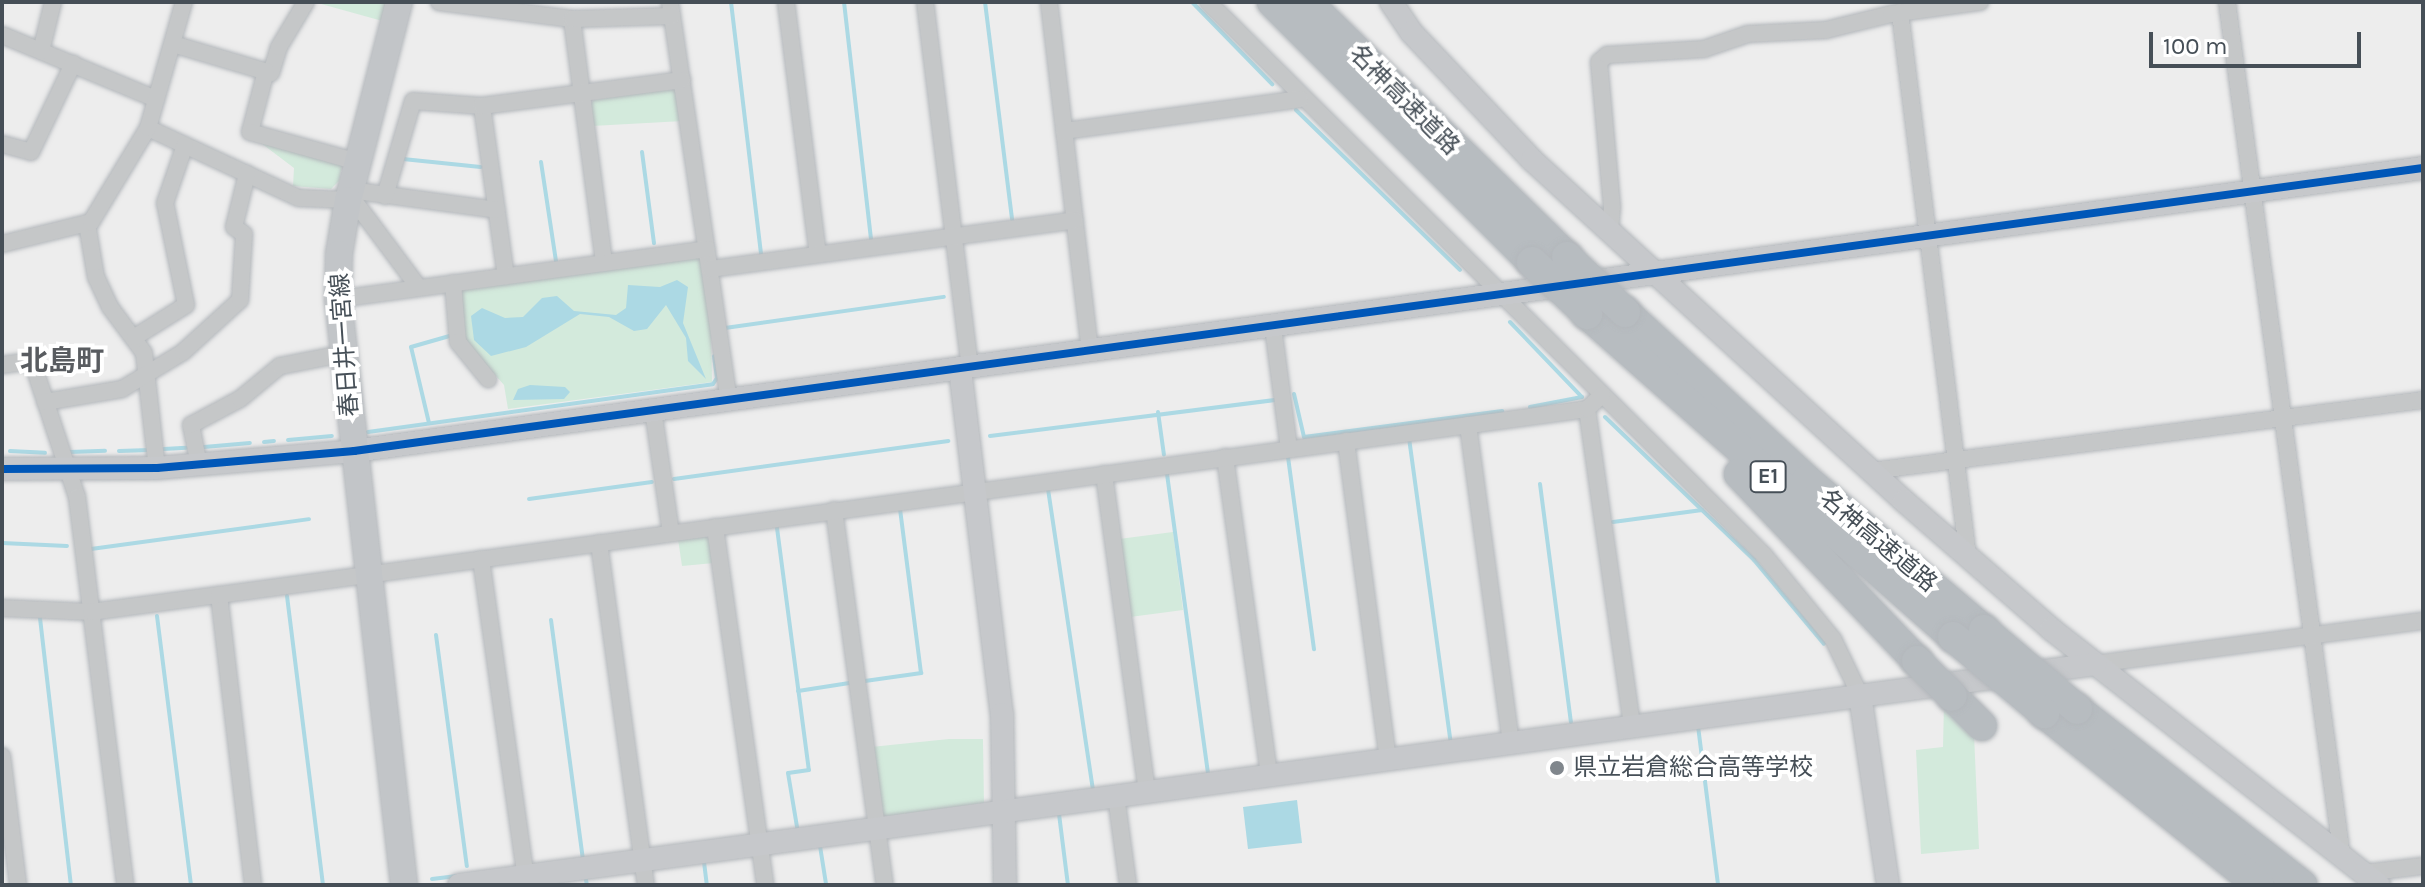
<!DOCTYPE html>
<meta charset="utf-8">
<style>
body{margin:0}
#map{position:relative;width:2425px;height:887px;overflow:hidden;background:#ededed;font-family:Karla,"Noto Sans JP",sans-serif}
div>[style]{position:absolute}
[style*='--x']{left:calc(var(--x)*1px);top:calc(var(--y)*1px);width:calc(var(--w)*1px);rotate:calc(var(--a)*1deg)}
.green>*{inset:0;background:#d3eadc}
.water>*{inset:0;background:#acd9e4}
.stream>*{height:4px;margin:-2px;padding:0 2px;transform-origin:2px;border-radius:2px;background:#acd9e4}
.roads{filter:drop-shadow(0 0 2px #b3b7bb) drop-shadow(0 0 2px #b3b7bb)}
.street>*{height:16px;margin:-8px;padding:0 8px;transform-origin:8px;border-radius:8px;background:#c5c7c8}
.secondary>*{height:22px;margin:-11px;padding:0 11px;transform-origin:11px;border-radius:11px;background:#c6c8cb}
.primary>*{height:26px;margin:-13px;padding:0 13px;transform-origin:13px;border-radius:13px;background:#c2c5c8}
.highway>*{height:30px;margin:-15px;padding:0 15px;transform-origin:15px;border-radius:15px;background:#b7bcc0}
.bridges{filter:drop-shadow(0 0 2px #b3b7bb) drop-shadow(0 0 2px #b3b7bb)}
.highway-bridge>*{height:30px;margin:-15px;padding:0 15px;transform-origin:15px;border-radius:15px;background:#b7bcc0}
.cycleway>*{height:8px;margin:-4px;padding:0 4px;transform-origin:4px;border-radius:4px;background:#0057b8}
.dots>*{width:22px;height:22px;translate:-50% -50%;box-sizing:border-box;border:4px solid #fff;border-radius:50%}
span{translate:-50% -50%;white-space:nowrap;text-align:center;line-height:1.15;-webkit-text-stroke:8px #fff;paint-order:stroke}
.shield-label span{padding:2px 6px;background:#fff;border:2px solid;border-radius:6px;-webkit-text-stroke-width:0}
.shield-label{font-size:22px;color:#464f57;font-weight:700}
.street-label{font-size:24px;color:#464f57}
.poi-label{font-size:24px;color:#464f57}
.left{translate:0 -50%;text-align:left}
.quarter-label{font-size:28px;color:#595c60;font-weight:700}
.frame{position:absolute;inset:0;border:4px solid #464f57;pointer-events:none}
.scale{position:absolute;left:2149px;top:32px;width:212px;height:36px;box-sizing:border-box;border:4px solid #464f57;border-top:0;padding-left:10px;font-size:24px;line-height:28px;white-space:nowrap;color:#464f57;-webkit-text-stroke:6px #fff;paint-order:stroke}
</style>
<div id="map">
<div class="green">
<div style="clip-path:polygon(314px 2px,390px 2px,386px 22px)"></div>
<div style="clip-path:polygon(675px 88px,683px 121px,592px 126px,589px 106px,594px 100px)"></div>
<div style="clip-path:polygon(257px 140px,342px 166px,339px 181px,331px 189px,293px 186px,294px 168px)"></div>
<div style="clip-path:polygon(698px 256px,703px 259px,711px 328px,712px 382px,508px 409px,504px 385px,462px 338px,458px 287px)"></div>
<div style="clip-path:polygon(1173px 532px,1183px 610px,1130px 617px,1119px 539px)"></div>
<div style="clip-path:polygon(705px 536px,711px 541px,714px 563px,682px 566px,678px 539px)"></div>
<div style="clip-path:polygon(1944px 703px,1974px 734px,1979px 849px,1921px 854px,1916px 750px,1943px 747px)"></div>
<div style="clip-path:polygon(949px 739px,983px 739px,984px 805px,886px 817px,880px 813px,871px 747px)"></div>
</div>
<div class="water">
<div style="clip-path:polygon(677px 280px,688px 287px,683px 323px,706px 379px,688px 361px,686px 338px,666px 305px,647px 329px,634px 331px,609px 317px,580px 314px,526px 347px,491px 356px,474px 340px,471px 316px,482px 308px,505px 318px,523px 317px,542px 298px,557px 296px,574px 311px,616px 315px,626px 308px,628px 285px,660px 287px)"></div>
<div style="clip-path:polygon(530px 385px,565px 387px,570px 392px,564px 399px,513px 400px,518px 389px)"></div>
<div style="clip-path:polygon(1297px 800px,1302px 843px,1248px 849px,1243px 807px)"></div>
</div>
<div class="stream">
<div style="--x:731;--y:2;--w:253;--a:83.2"></div>
<div style="--x:844;--y:2;--w:239;--a:83.5"></div>
<div style="--x:985;--y:2;--w:219;--a:82.9"></div>
<div style="--x:1192;--y:2;--w:115;--a:45.7"></div>
<div style="--x:1296;--y:110;--w:229;--a:44.3"></div>
<div style="--x:642;--y:152;--w:92;--a:82.5"></div>
<div style="--x:403;--y:159;--w:78;--a:5.9"></div>
<div style="--x:541;--y:162;--w:100;--a:81.4"></div>
<div style="--x:1510;--y:322;--w:104;--a:46.2"></div>
<div style="--x:1582;--y:397;--w:53;--a:169.1"></div>
<div style="--x:725;--y:328;--w:221;--a:-8.1"></div>
<div style="--x:1294;--y:394;--w:44;--a:76.9"></div>
<div style="--x:1304;--y:437;--w:200;--a:-7.5"></div>
<div style="--x:1158;--y:412;--w:43;--a:82.1"></div>
<div style="--x:1605;--y:417;--w:207;--a:43.8"></div>
<div style="--x:1754;--y:560;--w:109;--a:50.2"></div>
<div style="--x:429;--y:423;--w:78;--a:-103.3"></div>
<div style="--x:411;--y:347;--w:40;--a:-16"></div>
<div style="--x:368;--y:432;--w:348;--a:-7.9"></div>
<div style="--x:713;--y:384;--w:7;--a:-56"></div>
<div style="--x:717;--y:378;--w:22;--a:-98"></div>
<div style="--x:990;--y:436;--w:287;--a:-7.2"></div>
<div style="--x:1409;--y:438;--w:304;--a:82.2"></div>
<div style="--x:288;--y:440;--w:44;--a:-5.2"></div>
<div style="--x:264;--y:442;--w:10;--a:-6"></div>
<div style="--x:204;--y:447;--w:46;--a:-5"></div>
<div style="--x:164;--y:449;--w:22;--a:-3"></div>
<div style="--x:10;--y:451;--w:35;--a:3"></div>
<div style="--x:119;--y:451;--w:31;--a:-2"></div>
<div style="--x:70;--y:452;--w:35;--a:-2"></div>
<div style="--x:1288;--y:457;--w:194;--a:82.3"></div>
<div style="--x:1167;--y:474;--w:302;--a:82.2"></div>
<div style="--x:674;--y:479;--w:277;--a:-7.9"></div>
<div style="--x:1540;--y:484;--w:240;--a:82.6"></div>
<div style="--x:1048;--y:489;--w:303;--a:81.5"></div>
<div style="--x:529;--y:499;--w:124;--a:-7.9"></div>
<div style="--x:1613;--y:522;--w:90;--a:-7.7"></div>
<div style="--x:777;--y:528;--w:244;--a:82.5"></div>
<div style="--x:809;--y:770;--w:21;--a:172"></div>
<div style="--x:788;--y:773;--w:55;--a:80.5"></div>
<div style="--x:2;--y:543;--w:65;--a:2.6"></div>
<div style="--x:91;--y:549;--w:220;--a:-7.8"></div>
<div style="--x:287;--y:596;--w:291;--a:82.9"></div>
<div style="--x:157;--y:616;--w:271;--a:82.8"></div>
<div style="--x:40;--y:618;--w:269;--a:83.4"></div>
<div style="--x:551;--y:620;--w:241;--a:82.4"></div>
<div style="--x:436;--y:635;--w:233;--a:82.4"></div>
<div style="--x:865;--y:681;--w:57;--a:-8.1"></div>
<div style="--x:921;--y:673;--w:166;--a:-97.3"></div>
<div style="--x:798;--y:691;--w:52;--a:-8.9"></div>
<div style="--x:1698;--y:726;--w:160;--a:82.8"></div>
<div style="--x:1059;--y:814;--w:72;--a:82.8"></div>
<div style="--x:820;--y:846;--w:39;--a:81"></div>
<div style="--x:704;--y:862;--w:23;--a:83"></div>
<div style="--x:432;--y:879;--w:25;--a:-7"></div>
<div style="--x:586;--y:880;--w:5;--a:79"></div>
</div>
<div class="roads">
<div class="street">
<div style="--x:439;--y:2;--w:134;--a:7.3"></div>
<div style="--x:572;--y:19;--w:246;--a:82.5"></div>
<div style="--x:670;--y:2;--w:402;--a:81.6"></div>
<div style="--x:786;--y:2;--w:254;--a:82.8"></div>
<div style="--x:925;--y:2;--w:368;--a:83"></div>
<div style="--x:1049;--y:2;--w:351;--a:83.3"></div>
<div style="--x:1208;--y:2;--w:784;--a:44.85"></div>
<div style="--x:1764;--y:555;--w:109;--a:50.6"></div>
<div style="--x:1833;--y:639;--w:62;--a:64.3"></div>
<div style="--x:2227;--y:2;--w:863;--a:82.34"></div>
<div style="--x:1900;--y:12;--w:549;--a:82.89"></div>
<div style="--x:572;--y:19;--w:100;--a:-1.7"></div>
<div style="--x:2;--y:35;--w:167;--a:22.6"></div>
<div style="--x:173;--y:44;--w:102;--a:16.5"></div>
<div style="--x:271;--y:73;--w:27;--a:-73"></div>
<div style="--x:279;--y:47;--w:52;--a:-59"></div>
<div style="--x:41;--y:51;--w:50;--a:-76.2"></div>
<div style="--x:266;--y:71;--w:63;--a:104.7"></div>
<div style="--x:250;--y:132;--w:112;--a:15.5"></div>
<div style="--x:482;--y:106;--w:172;--a:82"></div>
<div style="--x:148;--y:128;--w:166;--a:24.9"></div>
<div style="--x:299;--y:198;--w:49;--a:2.3"></div>
<div style="--x:1064;--y:131;--w:238;--a:-7.7"></div>
<div style="--x:2;--y:144;--w:30;--a:15"></div>
<div style="--x:31;--y:152;--w:98;--a:-64.5"></div>
<div style="--x:350;--y:190;--w:148;--a:7.7"></div>
<div style="--x:349;--y:194;--w:117;--a:53.3"></div>
<div style="--x:385;--y:196;--w:99;--a:-73.6"></div>
<div style="--x:413;--y:101;--w:69;--a:4.1"></div>
<div style="--x:482;--y:106;--w:202;--a:-7.4"></div>
<div style="--x:87;--y:224;--w:54;--a:80.4"></div>
<div style="--x:96;--y:277;--w:33;--a:65"></div>
<div style="--x:110;--y:307;--w:57;--a:53.5"></div>
<div style="--x:144;--y:353;--w:116;--a:83.6"></div>
<div style="--x:1610;--y:230;--w:23;--a:-85"></div>
<div style="--x:1612;--y:207;--w:146;--a:-95.1"></div>
<div style="--x:1599;--y:62;--w:11;--a:-41"></div>
<div style="--x:1607;--y:55;--w:97;--a:-3.5"></div>
<div style="--x:1704;--y:49;--w:46;--a:-18.8"></div>
<div style="--x:1748;--y:34;--w:78;--a:-2.9"></div>
<div style="--x:1826;--y:30;--w:67;--a:-13.8"></div>
<div style="--x:1891;--y:14;--w:90;--a:-7.7"></div>
<div style="--x:2;--y:244;--w:92;--a:-13.9"></div>
<div style="--x:91;--y:222;--w:110;--a:-58.8"></div>
<div style="--x:148;--y:128;--w:131;--a:-74.1"></div>
<div style="--x:710;--y:269;--w:368;--a:-7.6"></div>
<div style="--x:453;--y:283;--w:59;--a:85.2"></div>
<div style="--x:458;--y:342;--w:48;--a:51"></div>
<div style="--x:338;--y:299;--w:372;--a:-7.7"></div>
<div style="--x:1273;--y:327;--w:123;--a:82.5"></div>
<div style="--x:135;--y:337;--w:60;--a:-32.1"></div>
<div style="--x:186;--y:305;--w:104;--a:-101.6"></div>
<div style="--x:165;--y:203;--w:61;--a:-71"></div>
<div style="--x:2;--y:365;--w:30;--a:-8"></div>
<div style="--x:32;--y:361;--w:143;--a:71.7"></div>
<div style="--x:77;--y:497;--w:391;--a:82.9"></div>
<div style="--x:45;--y:402;--w:78;--a:-9.6"></div>
<div style="--x:122;--y:389;--w:71;--a:-31.2"></div>
<div style="--x:183;--y:352;--w:77;--a:-42.4"></div>
<div style="--x:240;--y:300;--w:66;--a:-86.5"></div>
<div style="--x:244;--y:234;--w:12;--a:-145"></div>
<div style="--x:234;--y:227;--w:55;--a:-76.2"></div>
<div style="--x:1587;--y:409;--w:320;--a:81.9"></div>
<div style="--x:653;--y:410;--w:124;--a:81.7"></div>
<div style="--x:1468;--y:425;--w:321;--a:82.3"></div>
<div style="--x:1346;--y:441;--w:321;--a:82.5"></div>
<div style="--x:1225;--y:457;--w:321;--a:82.1"></div>
<div style="--x:199;--y:465;--w:41;--a:-101.3"></div>
<div style="--x:191;--y:425;--w:55;--a:-28"></div>
<div style="--x:240;--y:399;--w:52;--a:-39.5"></div>
<div style="--x:280;--y:366;--w:63;--a:-11"></div>
<div style="--x:1871;--y:471;--w:557;--a:-7.33"></div>
<div style="--x:1104;--y:474;--w:321;--a:82.3"></div>
<div style="--x:834;--y:510;--w:378;--a:82.3"></div>
<div style="--x:715;--y:527;--w:361;--a:82"></div>
<div style="--x:599;--y:543;--w:345;--a:82.2"></div>
<div style="--x:481;--y:559;--w:329;--a:82"></div>
<div style="--x:219;--y:595;--w:292;--a:83.3"></div>
<div style="--x:2;--y:608;--w:89;--a:2.6"></div>
<div style="--x:91;--y:612;--w:129;--a:-7.6"></div>
<div style="--x:219;--y:595;--w:1381;--a:-7.74"></div>
<div style="--x:1587;--y:409;--w:21;--a:-43"></div>
<div style="--x:2095;--y:664;--w:331;--a:-7.5"></div>
<div style="--x:2;--y:756;--w:130;--a:82.9"></div>
<div style="--x:1116;--y:796;--w:90;--a:82.3"></div>
<div style="--x:2364;--y:873;--w:59;--a:-6.8"></div>
</div>
<div class="secondary">
<div style="--x:1391;--y:2;--w:36;--a:56"></div>
<div style="--x:1411;--y:32;--w:176;--a:46.6"></div>
<div style="--x:1532;--y:160;--w:505;--a:42.51"></div>
<div style="--x:1904;--y:501;--w:195;--a:41"></div>
<div style="--x:2051;--y:629;--w:416;--a:38"></div>
<div style="--x:960;--y:369;--w:348;--a:83.1"></div>
<div style="--x:1002;--y:714;--w:171;--a:89"></div>
<div style="--x:2;--y:469;--w:155;--a:-0.4"></div>
<div style="--x:157;--y:468;--w:198;--a:-4.9"></div>
<div style="--x:354;--y:451;--w:2088;--a:-7.79"></div>
<div style="--x:1860;--y:695;--w:192;--a:81.6"></div>
<div style="--x:459;--y:885;--w:1651;--a:-7.69"></div>
</div>
<div class="primary">
<div style="--x:399;--y:2;--w:204;--a:104.4"></div>
<div style="--x:348;--y:200;--w:55;--a:99.5"></div>
<div style="--x:339;--y:254;--w:45;--a:91.3"></div>
<div style="--x:338;--y:299;--w:590;--a:83.57"></div>
</div>
<div class="highway">
<div style="--x:1272;--y:2;--w:368;--a:45"></div>
<div style="--x:1307;--y:2;--w:364;--a:44.4"></div>
<div style="--x:1625;--y:312;--w:248;--a:42.7"></div>
<div style="--x:1807;--y:480;--w:232;--a:40.3"></div>
<div style="--x:1587;--y:314;--w:488;--a:41.4"></div>
<div style="--x:1739;--y:474;--w:258;--a:46.4"></div>
<div style="--x:1952;--y:696;--w:42;--a:45"></div>
<div style="--x:2077;--y:709;--w:286;--a:38"></div>
<div style="--x:2044;--y:713;--w:275;--a:38.7"></div>
</div>
</div>
<div class="bridges">
<div class="highway-bridge">
<div style="--x:1567;--y:257;--w:80;--a:43.5"></div>
<div style="--x:1532;--y:262;--w:76;--a:43.4"></div>
<div style="--x:1984;--y:630;--w:122;--a:40.3"></div>
<div style="--x:1953;--y:637;--w:119;--a:39.9"></div>
<div style="--x:1917;--y:661;--w:49;--a:45"></div>
</div>
</div>
<div class="cycleway">
<div style="--x:2;--y:469;--w:155;--a:-0.4"></div>
<div style="--x:157;--y:468;--w:198;--a:-4.9"></div>
<div style="--x:354;--y:451;--w:2088;--a:-7.79"></div>
</div>
<div class="dots">
<div style="left:1557px;top:768px;background:#80868c"></div>
</div>
<div class="shield-label">
<span style="left:1768px;top:477px">E1</span>
</div>
<div class="street-label">
<span style="left:1404px;top:100px;rotate:45deg">名神高速道路</span>
<span style="left:345px;top:345px;rotate:-94deg">春日井一宮線</span>
<span style="left:1878px;top:541px;rotate:40deg">名神高速道路</span>
</div>
<div class="poi-label">
<span class="left" style="left:1573px;top:768px">県立岩倉総合高等学校</span>
</div>
<div class="quarter-label">
<span style="left:62px;top:361px">北島町</span>
</div>
<div class="frame"></div>
<div class="scale">100 m</div>
</div>
